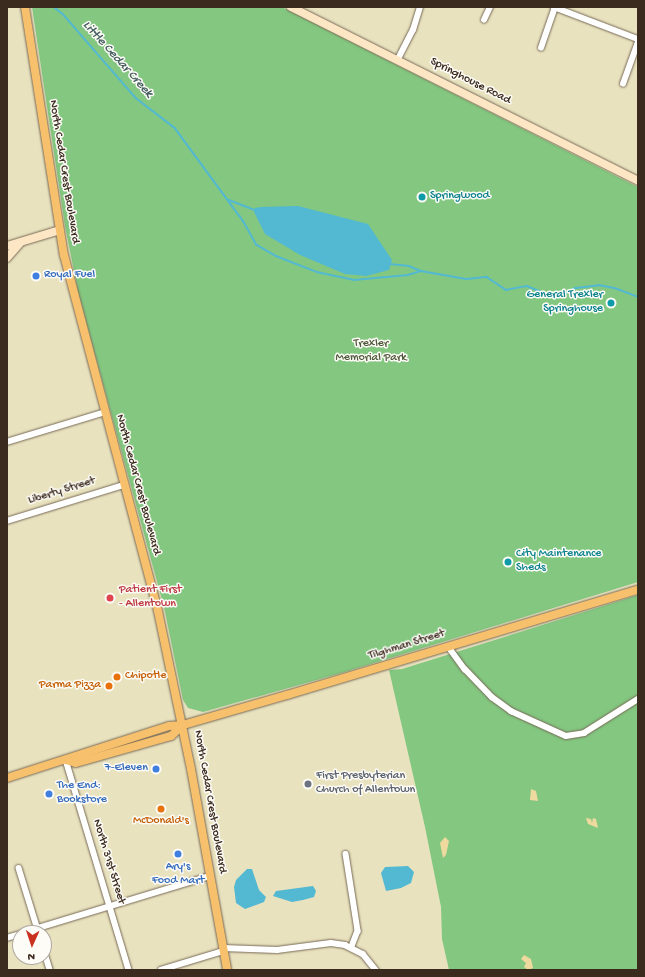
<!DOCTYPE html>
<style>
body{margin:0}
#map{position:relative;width:645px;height:977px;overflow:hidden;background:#e9e2bf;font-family:"Gochi Hand",sans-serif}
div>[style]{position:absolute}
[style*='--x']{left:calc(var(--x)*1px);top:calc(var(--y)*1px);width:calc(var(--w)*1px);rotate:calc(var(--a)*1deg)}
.green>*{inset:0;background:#83c781}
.sand>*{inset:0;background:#eeda9e}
.water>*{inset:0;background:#53b9d2}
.stream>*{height:1.5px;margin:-0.75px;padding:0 0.75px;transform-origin:0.75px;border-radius:0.75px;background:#53b9d2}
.roads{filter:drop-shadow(0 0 1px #786a56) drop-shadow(0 0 1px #786a56)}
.street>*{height:5.5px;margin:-2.75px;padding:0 2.75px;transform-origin:2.75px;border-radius:2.75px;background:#fff}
.secondary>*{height:8px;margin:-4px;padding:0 4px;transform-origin:4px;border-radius:4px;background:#fce6c4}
.primary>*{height:8px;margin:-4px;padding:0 4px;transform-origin:4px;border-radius:4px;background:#f7c06c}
.dots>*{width:11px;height:11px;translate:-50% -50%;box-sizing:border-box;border:2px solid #fdfcf7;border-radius:50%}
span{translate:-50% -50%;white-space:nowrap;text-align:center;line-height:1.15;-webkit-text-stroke:3px #fdfcf7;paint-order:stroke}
.street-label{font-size:12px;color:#3b2a1e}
.culture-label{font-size:12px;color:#0d838f}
.left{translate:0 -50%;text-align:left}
.right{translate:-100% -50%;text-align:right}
.shop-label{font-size:12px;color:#366cbe}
.park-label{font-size:12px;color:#51593c}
.health-label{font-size:12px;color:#be3a42}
.food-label{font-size:12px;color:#c56008}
.worship-label{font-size:12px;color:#5b616d}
.water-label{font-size:13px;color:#435c5d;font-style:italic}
.frame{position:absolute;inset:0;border:8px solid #3b2a1e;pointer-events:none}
.north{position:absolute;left:12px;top:925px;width:40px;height:40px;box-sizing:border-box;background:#fdfcf7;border:1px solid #afa8a0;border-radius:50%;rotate:183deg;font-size:11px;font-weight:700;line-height:16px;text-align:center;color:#3b2a1e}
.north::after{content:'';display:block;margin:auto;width:14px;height:18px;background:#c8321e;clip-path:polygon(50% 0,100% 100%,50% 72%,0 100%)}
</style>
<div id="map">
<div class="green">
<div style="clip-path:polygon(32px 7px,282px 7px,638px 187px,638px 582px,345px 672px,203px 712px,188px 708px,183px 700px,164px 607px,79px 296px,65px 226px)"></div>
<div style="clip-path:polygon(638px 595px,638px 970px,449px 970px,442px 939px,441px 907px,425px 827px,389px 670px,402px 669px)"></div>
</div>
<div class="sand">
<div style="clip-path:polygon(531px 789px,536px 791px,538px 801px,530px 800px)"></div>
<div style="clip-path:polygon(586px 818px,591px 819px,592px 823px,593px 818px,596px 819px,598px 828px,588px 824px)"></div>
<div style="clip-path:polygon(445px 837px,449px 841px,446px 855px,443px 858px,440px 843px)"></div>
<div style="clip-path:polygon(524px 955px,531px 959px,533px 968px,528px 970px,524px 967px,526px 963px,521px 959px)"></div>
</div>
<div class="water">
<div style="clip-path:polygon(298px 206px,368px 224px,392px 260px,389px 270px,366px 276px,345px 274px,300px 255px,265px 234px,254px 212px,255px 208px,261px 207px)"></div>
<div style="clip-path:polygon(408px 866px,414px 872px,411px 883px,401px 888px,386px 891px,381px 873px,385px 867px)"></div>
<div style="clip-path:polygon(247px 869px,252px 869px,259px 890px,266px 897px,264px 902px,245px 909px,236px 903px,234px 887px,236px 880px)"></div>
<div style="clip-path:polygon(313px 886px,316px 891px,314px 897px,303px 900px,292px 902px,273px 896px,276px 891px)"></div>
</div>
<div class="stream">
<div style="--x:54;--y:7;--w:11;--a:38"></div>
<div style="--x:63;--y:14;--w:111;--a:49"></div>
<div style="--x:136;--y:98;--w:49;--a:37.6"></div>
<div style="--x:175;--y:128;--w:117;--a:53.7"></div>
<div style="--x:244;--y:222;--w:26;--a:61"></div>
<div style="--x:257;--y:245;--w:22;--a:30"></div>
<div style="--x:276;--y:256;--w:44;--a:21.3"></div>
<div style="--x:317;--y:272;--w:38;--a:12"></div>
<div style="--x:354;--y:280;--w:54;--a:-5.3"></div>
<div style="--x:408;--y:275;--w:14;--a:-17"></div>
<div style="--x:421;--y:271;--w:47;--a:9.9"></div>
<div style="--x:467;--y:279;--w:20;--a:-6"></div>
<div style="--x:487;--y:277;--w:23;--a:34"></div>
<div style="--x:506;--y:290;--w:21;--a:-11"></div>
<div style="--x:527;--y:286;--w:31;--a:22"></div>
<div style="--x:556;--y:298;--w:22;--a:-27"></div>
<div style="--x:576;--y:288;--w:23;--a:-7"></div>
<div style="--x:599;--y:285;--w:16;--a:11"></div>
<div style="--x:615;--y:288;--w:25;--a:21"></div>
<div style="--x:229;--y:200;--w:28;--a:21"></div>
<div style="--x:390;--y:264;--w:19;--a:6"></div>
<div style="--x:409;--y:266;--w:13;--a:23"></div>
</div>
<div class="roads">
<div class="street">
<div style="--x:554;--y:7;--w:90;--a:20.9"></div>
<div style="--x:484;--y:20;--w:14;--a:-65"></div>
<div style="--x:541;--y:48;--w:43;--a:-71.1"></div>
<div style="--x:398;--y:59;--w:33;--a:-63"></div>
<div style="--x:413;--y:30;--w:24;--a:-73"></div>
<div style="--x:623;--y:84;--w:45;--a:-70.3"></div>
<div style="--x:7;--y:442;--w:102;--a:-17"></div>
<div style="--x:7;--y:521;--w:122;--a:-17.1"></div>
<div style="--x:448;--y:646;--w:29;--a:54"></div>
<div style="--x:465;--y:669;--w:39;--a:46"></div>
<div style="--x:492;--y:697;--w:24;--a:36"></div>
<div style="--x:511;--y:711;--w:60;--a:24.4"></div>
<div style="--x:566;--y:736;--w:18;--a:-9"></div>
<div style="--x:584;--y:733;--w:64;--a:-32.2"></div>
<div style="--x:66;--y:760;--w:219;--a:73.3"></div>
<div style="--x:346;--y:854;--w:78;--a:81.1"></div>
<div style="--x:358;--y:931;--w:17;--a:111"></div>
<div style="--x:19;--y:868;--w:68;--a:72.9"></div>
<div style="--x:22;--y:933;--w:196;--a:-16.9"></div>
<div style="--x:7;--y:938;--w:14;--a:-17"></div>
<div style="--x:223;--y:948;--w:54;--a:2.1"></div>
<div style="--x:277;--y:950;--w:54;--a:-7.4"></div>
<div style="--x:331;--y:943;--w:14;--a:8"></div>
<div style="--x:345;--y:945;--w:20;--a:27"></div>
<div style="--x:363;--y:954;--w:21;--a:51"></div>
<div style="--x:44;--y:950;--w:21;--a:73"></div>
<div style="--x:161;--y:970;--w:65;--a:-17"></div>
</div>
<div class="secondary">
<div style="--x:291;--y:7;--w:388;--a:26.6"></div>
<div style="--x:7;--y:246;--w:55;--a:-16.8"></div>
<div style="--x:7;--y:258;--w:21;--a:-49"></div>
</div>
<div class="primary">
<div style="--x:25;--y:7;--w:251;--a:81.1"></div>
<div style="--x:64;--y:255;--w:368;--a:75.2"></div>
<div style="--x:158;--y:611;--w:161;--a:78.2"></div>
<div style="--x:191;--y:769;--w:204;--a:79.8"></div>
<div style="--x:66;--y:760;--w:10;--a:17"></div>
<div style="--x:76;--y:763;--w:99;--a:-15.9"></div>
<div style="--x:171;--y:736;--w:16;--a:-43"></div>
<div style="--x:7;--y:778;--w:170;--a:-17.8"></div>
<div style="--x:169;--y:726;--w:14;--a:-4"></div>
<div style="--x:183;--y:725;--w:108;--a:-16.1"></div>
<div style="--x:287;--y:695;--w:366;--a:-16.7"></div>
</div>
</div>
<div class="dots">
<div style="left:422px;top:197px;background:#0f9aa8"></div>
<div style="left:36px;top:276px;background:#3f7fe0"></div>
<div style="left:611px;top:303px;background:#0f9aa8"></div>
<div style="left:508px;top:562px;background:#0f9aa8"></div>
<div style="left:110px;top:598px;background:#e0444e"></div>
<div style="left:117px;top:677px;background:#e8710a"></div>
<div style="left:109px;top:686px;background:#e8710a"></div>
<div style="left:156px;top:769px;background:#3f7fe0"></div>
<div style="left:308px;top:784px;background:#6b7280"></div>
<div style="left:49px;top:794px;background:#3f7fe0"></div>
<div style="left:161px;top:809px;background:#e8710a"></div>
<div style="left:178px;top:854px;background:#3f7fe0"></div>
</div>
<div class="street-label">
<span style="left:470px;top:82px;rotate:27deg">Springhouse Road</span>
<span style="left:63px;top:172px;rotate:81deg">North Cedar Crest Boulevard</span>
<span style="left:137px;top:485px;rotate:75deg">North Cedar Crest Boulevard</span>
<span style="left:62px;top:492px;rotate:-17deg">Liberty Street</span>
<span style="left:407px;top:646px;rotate:-17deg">Tilghman Street</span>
<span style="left:209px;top:802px;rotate:80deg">North Cedar Crest Boulevard</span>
<span style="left:108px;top:862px;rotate:73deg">North 31st Street</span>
</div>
<div class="culture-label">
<span class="left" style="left:430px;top:197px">Springwood</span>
<span class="right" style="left:603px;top:303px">General Trexler<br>Springhouse</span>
<span class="left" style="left:516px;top:562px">City Maintenance<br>Sheds</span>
</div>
<div class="shop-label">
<span class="left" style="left:44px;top:276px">Royal Fuel</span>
<span class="right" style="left:148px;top:769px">7-Eleven</span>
<span class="left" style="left:57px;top:794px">The End:<br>Bookstore</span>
<span style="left:178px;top:875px">Ary's<br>Food Mart</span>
</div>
<div class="park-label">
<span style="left:371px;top:352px">Trexler<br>Memorial Park</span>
</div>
<div class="health-label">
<span class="left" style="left:119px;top:598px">Patient First<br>- Allentown</span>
</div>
<div class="food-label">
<span class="left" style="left:125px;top:677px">Chipotle</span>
<span class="right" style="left:101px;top:686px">Parma Pizza</span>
<span style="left:161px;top:822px">McDonald's</span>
</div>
<div class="worship-label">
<span class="left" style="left:316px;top:784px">First Presbyterian<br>Church of Allentown</span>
</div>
<div class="water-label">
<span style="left:117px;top:60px;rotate:48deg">Little Cedar Creek</span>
</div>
<div class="frame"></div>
<div class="north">N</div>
</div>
